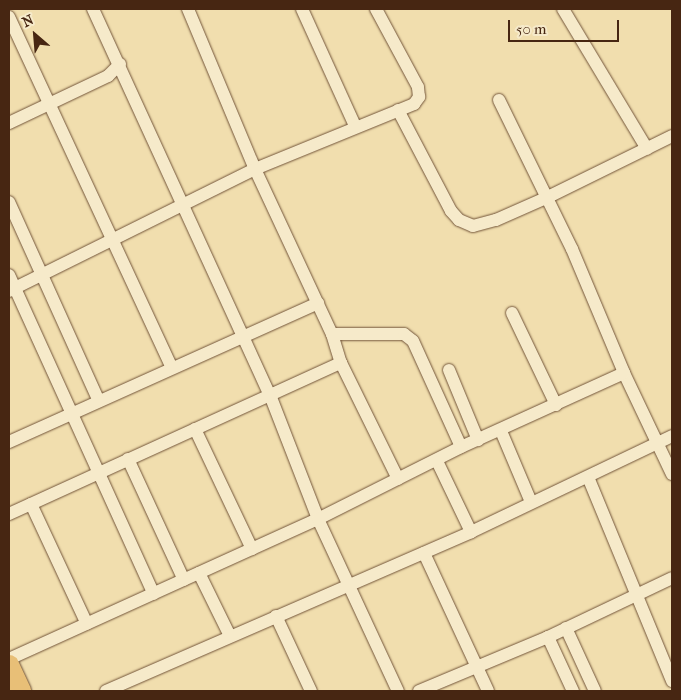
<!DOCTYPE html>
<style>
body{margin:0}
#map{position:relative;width:681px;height:700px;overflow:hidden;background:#f1deae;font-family:"IM FELL French Canon",serif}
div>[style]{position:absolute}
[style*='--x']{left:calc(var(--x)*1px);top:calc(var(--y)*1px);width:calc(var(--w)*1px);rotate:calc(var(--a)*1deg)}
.roads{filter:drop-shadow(0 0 1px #725439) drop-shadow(0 0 1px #725439)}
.street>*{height:12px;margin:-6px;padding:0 6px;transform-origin:6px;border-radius:6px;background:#f6eaca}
.primary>*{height:20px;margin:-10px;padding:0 10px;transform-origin:10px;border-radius:10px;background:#e8bf77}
span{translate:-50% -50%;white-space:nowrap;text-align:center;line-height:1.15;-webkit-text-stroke:4.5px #f6eaca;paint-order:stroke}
.frame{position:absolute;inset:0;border:10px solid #472612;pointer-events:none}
.north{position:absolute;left:10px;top:10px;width:50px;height:50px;-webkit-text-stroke:4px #f6eaca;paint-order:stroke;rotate:333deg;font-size:14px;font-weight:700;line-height:20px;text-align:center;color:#472612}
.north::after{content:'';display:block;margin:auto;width:18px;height:22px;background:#472612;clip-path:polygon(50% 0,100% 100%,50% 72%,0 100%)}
.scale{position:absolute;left:508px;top:20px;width:111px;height:22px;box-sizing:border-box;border:2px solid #472612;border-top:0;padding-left:6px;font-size:15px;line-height:18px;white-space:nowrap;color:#472612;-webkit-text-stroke:4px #f6eaca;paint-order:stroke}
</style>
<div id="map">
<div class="roads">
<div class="street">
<div style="--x:93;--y:9;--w:425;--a:65.4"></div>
<div style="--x:270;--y:395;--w:133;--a:68.8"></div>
<div style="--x:318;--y:519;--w:190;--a:65.1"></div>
<div style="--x:188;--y:9;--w:173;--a:67.3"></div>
<div style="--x:255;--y:169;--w:182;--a:65"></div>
<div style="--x:332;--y:334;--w:30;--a:73"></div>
<div style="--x:341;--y:363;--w:129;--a:63.8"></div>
<div style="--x:302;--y:9;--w:128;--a:65.6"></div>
<div style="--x:563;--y:9;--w:163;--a:59"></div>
<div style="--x:9;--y:17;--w:387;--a:65.1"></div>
<div style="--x:499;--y:100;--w:166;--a:63.9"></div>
<div style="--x:572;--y:249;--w:134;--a:67.2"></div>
<div style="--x:624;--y:373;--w:112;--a:64.6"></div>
<div style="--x:398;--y:110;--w:114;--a:62.3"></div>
<div style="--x:451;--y:211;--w:12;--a:48"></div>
<div style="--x:459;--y:220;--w:15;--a:23"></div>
<div style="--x:473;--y:226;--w:24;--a:-15"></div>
<div style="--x:496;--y:220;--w:57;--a:-23.9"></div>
<div style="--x:548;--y:197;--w:138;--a:-26.2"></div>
<div style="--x:9;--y:123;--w:110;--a:-25.4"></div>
<div style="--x:108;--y:76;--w:17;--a:-45"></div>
<div style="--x:9;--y:202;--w:218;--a:65.7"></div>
<div style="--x:9;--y:275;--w:350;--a:65.6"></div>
<div style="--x:9;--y:291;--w:275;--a:-26.4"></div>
<div style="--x:255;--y:169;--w:172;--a:-22.2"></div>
<div style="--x:414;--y:104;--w:9;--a:-54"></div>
<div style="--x:419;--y:97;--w:10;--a:-96"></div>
<div style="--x:418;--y:87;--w:89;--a:-118.3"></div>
<div style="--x:512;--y:313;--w:102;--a:64.4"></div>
<div style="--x:332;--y:334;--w:72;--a:0"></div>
<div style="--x:404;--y:334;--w:11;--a:38"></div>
<div style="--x:413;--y:341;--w:116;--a:65.6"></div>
<div style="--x:449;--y:370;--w:76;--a:67.5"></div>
<div style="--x:195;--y:429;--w:133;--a:64.6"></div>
<div style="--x:501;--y:431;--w:77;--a:67.1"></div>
<div style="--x:9;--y:442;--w:339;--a:-24.2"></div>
<div style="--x:128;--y:459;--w:133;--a:65.2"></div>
<div style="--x:437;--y:461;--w:79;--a:64.4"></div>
<div style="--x:588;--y:477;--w:221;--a:67.6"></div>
<div style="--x:31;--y:504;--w:132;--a:65"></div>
<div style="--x:9;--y:514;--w:365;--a:-24.5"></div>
<div style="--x:424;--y:553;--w:152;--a:65.1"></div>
<div style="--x:199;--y:573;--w:70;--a:63.8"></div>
<div style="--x:276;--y:616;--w:83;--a:65"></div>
<div style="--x:566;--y:628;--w:69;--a:65.3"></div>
<div style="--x:548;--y:637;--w:60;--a:65.2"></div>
<div style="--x:9;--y:659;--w:339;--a:-24.4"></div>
<div style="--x:318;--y:519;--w:160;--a:-26.7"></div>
<div style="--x:461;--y:447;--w:179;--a:-24.4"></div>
<div style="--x:106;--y:691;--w:398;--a:-23.5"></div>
<div style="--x:471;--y:532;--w:223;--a:-25.5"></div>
<div style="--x:419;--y:691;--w:140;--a:-22.7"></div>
<div style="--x:548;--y:637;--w:137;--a:-25.4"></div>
</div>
<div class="primary">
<div style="--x:9;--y:665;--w:29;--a:65"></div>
</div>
</div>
<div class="frame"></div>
<div class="north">N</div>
<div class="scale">50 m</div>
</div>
